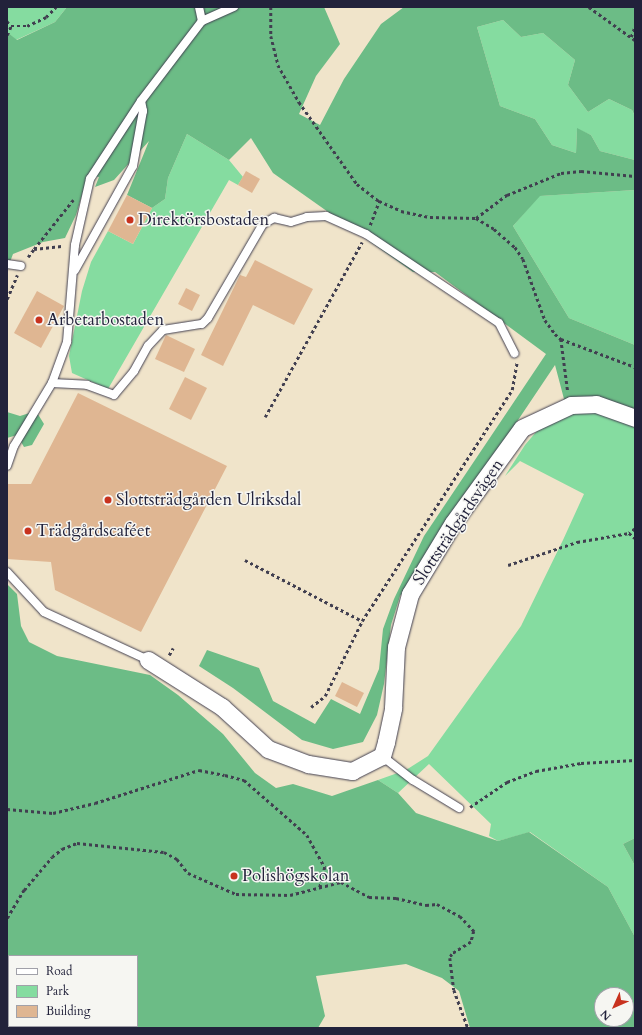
<!DOCTYPE html>
<meta charset="utf-8">
<style>
body{margin:0}
#map{position:relative;width:642px;height:1035px;overflow:hidden;background:#f0e4ca;font-family:Cardo,serif}
div>[style]{position:absolute}
[style*='--x']{left:calc(var(--x)*1px);top:calc(var(--y)*1px);width:calc(var(--w)*1px);rotate:calc(var(--a)*1deg)}
.green>*{inset:0;background:#85dca0}
.forest>*{inset:0;background:#6cbc86}
.building>*{inset:0;background:#dfb692}
.path>*{height:2.5px;margin-top:-1.25px;transform-origin:0;background:repeating-linear-gradient(90deg,#413f50 0 3px,transparent 0 6px)}
.roads{filter:drop-shadow(0 0 1px #413f50) drop-shadow(0 0 1px #413f50)}
.lane>*{height:8px;margin:-4px;padding:0 4px;transform-origin:4px;border-radius:4px;background:#fff}
.street>*{height:17px;margin:-8.5px;padding:0 8.5px;transform-origin:8.5px;border-radius:8.5px;background:#fff}
.dots>*{width:11px;height:11px;translate:-50% -50%;box-sizing:border-box;border:2px solid #f6f6f2;border-radius:50%}
span{translate:-50% -50%;white-space:nowrap;text-align:center;line-height:1.15;-webkit-text-stroke:3px #f6f6f2;paint-order:stroke}
.poi-label{font-size:17px;color:#22223b}
.left{translate:0 -50%;text-align:left}
.street-label{font-size:17px;color:#22223b}
.frame{position:absolute;inset:0;border:8px solid #22223b;pointer-events:none}
.legend{position:absolute;left:8px;top:955px;width:130px;height:72px;box-sizing:border-box;background:#f6f6f2;border:1px solid #a1a1a9;margin:0;padding:5px 7px;list-style:none;font-size:12px;color:#22223b}
.legend li{display:flex;align-items:center;gap:8px;height:20px}
.legend b{width:20px;border:1px solid #a1a1a9}
.north{position:absolute;left:594px;top:987px;width:40px;height:40px;box-sizing:border-box;background:#f6f6f2;border:1px solid #a1a1a9;border-radius:50%;rotate:225deg;font-size:11px;font-weight:700;line-height:16px;text-align:center;color:#22223b}
.north::after{content:'';display:block;margin:auto;width:14px;height:18px;background:#c8321e;clip-path:polygon(50% 0,100% 100%,50% 72%,0 100%)}
</style>
<div id="map">
<div class="green">
<div style="clip-path:polygon(7px 7px,67px 7px,55px 22px,16px 40px,7px 32px)"></div>
<div style="clip-path:polygon(503px 20px,521px 37px,543px 33px,575px 60px,568px 85px,588px 112px,609px 99px,632px 110px,635px 116px,635px 160px,600px 151px,591px 135px,577px 129px,576px 153px,552px 145px,535px 119px,500px 106px,477px 27px)"></div>
<div style="clip-path:polygon(187px 134px,229px 160px,243px 177px,238px 185px,229px 180px,108px 389px,72px 373px,69px 356px,82px 291px,91px 262px,108px 231px,133px 244px,152px 208px,165px 199px,168px 178px)"></div>
<div style="clip-path:polygon(635px 190px,635px 345px,569px 318px,513px 226px,539px 196px)"></div>
<div style="clip-path:polygon(564px 399px,635px 411px,635px 838px,623px 844px,635px 866px,635px 937px,608px 887px,530px 832px,498px 841px,489px 836px,491px 824px,429px 764px,398px 793px,378px 780px,406px 770px,428px 756px,521px 626px,563px 540px,584px 494px,520px 461px,505px 476px,525px 445px)"></div>
</div>
<div class="forest">
<div style="clip-path:polygon(67px 7px,324px 7px,340px 44px,316px 76px,299px 114px,320px 125px,344px 79px,381px 24px,404px 7px,635px 7px,635px 116px,632px 110px,609px 99px,588px 112px,568px 85px,575px 60px,543px 33px,521px 37px,503px 20px,477px 27px,500px 106px,535px 119px,552px 145px,576px 153px,577px 128px,591px 135px,600px 151px,635px 160px,635px 190px,540px 196px,513px 226px,569px 318px,635px 345px,635px 411px,564px 399px,555px 365px,400px 596px,391px 625px,384px 684px,377px 715px,363px 742px,333px 749px,302px 740px,233px 688px,199px 666px,207px 650px,259px 668px,273px 701px,315px 724px,331px 699px,360px 714px,379px 669px,383px 629px,394px 599px,424px 536px,546px 354px,435px 272px,413px 272px,273px 173px,251px 138px,229px 160px,187px 134px,168px 178px,165px 199px,152px 208px,127px 195px,149px 141px,114px 180px,95px 187px,99px 177px,88px 175px,76px 215px,65px 238px,43px 242px,13px 254px,7px 270px,7px 32px,17px 40px,55px 22px)"></div>
<div style="clip-path:polygon(36px 411px,44px 424px,32px 445px,24px 447px,17px 435px,7px 438px,7px 412px,20px 416px)"></div>
<div style="clip-path:polygon(evenodd,7px 584px,17px 594px,21px 626px,29px 642px,57px 656px,150px 675px,178px 695px,223px 734px,255px 773px,276px 788px,293px 784px,332px 796px,378px 780px,398px 793px,416px 813px,498px 841px,529px 832px,608px 887px,635px 937px,635px 1028px,470px 1028px,459px 991px,442px 978px,406px 964px,316px 976px,325px 1016px,318px 1028px,7px 1028px,7px 584px,9px 956px,137px 956px,137px 1026px,9px 1026px,9px 956px,7px 584px,602px 995px,626px 995px,626px 1019px,602px 1019px,602px 995px)"></div>
<div style="clip-path:polygon(635px 838px,635px 866px,623px 844px)"></div>
</div>
<div class="building">
<div style="clip-path:polygon(246px 171px,260px 179px,252px 193px,238px 185px)"></div>
<div style="clip-path:polygon(127px 195px,152px 208px,133px 244px,108px 231px)"></div>
<div style="clip-path:polygon(255px 260px,313px 289px,294px 325px,253px 305px,223px 366px,201px 355px,240px 275px,246px 277px)"></div>
<div style="clip-path:polygon(186px 288px,200px 295px,192px 311px,178px 304px)"></div>
<div style="clip-path:polygon(37px 291px,64px 306px,41px 348px,14px 333px)"></div>
<div style="clip-path:polygon(166px 335px,195px 349px,184px 372px,155px 359px)"></div>
<div style="clip-path:polygon(185px 377px,207px 388px,191px 420px,169px 409px)"></div>
<div style="clip-path:polygon(78px 393px,227px 466px,141px 632px,55px 590px,51px 562px,7px 559px,8px 484px,31px 484px)"></div>
<div style="clip-path:polygon(342px 682px,364px 693px,357px 707px,335px 696px)"></div>
</div>
<div class="path">
<div style="--x:271;--y:7;--w:29;--a:90"></div>
<div style="--x:271;--y:36;--w:30;--a:76"></div>
<div style="--x:278;--y:65;--w:43;--a:60.4"></div>
<div style="--x:299;--y:102;--w:100;--a:54.7"></div>
<div style="--x:357;--y:184;--w:28;--a:38"></div>
<div style="--x:379;--y:201;--w:24;--a:24"></div>
<div style="--x:401;--y:211;--w:30;--a:12"></div>
<div style="--x:430;--y:217;--w:46;--a:1.2"></div>
<div style="--x:476;--y:218;--w:21;--a:31"></div>
<div style="--x:494;--y:229;--w:28;--a:41"></div>
<div style="--x:515;--y:247;--w:14;--a:56"></div>
<div style="--x:523;--y:259;--w:65;--a:70.2"></div>
<div style="--x:545;--y:320;--w:17;--a:54"></div>
<div style="--x:555;--y:334;--w:8;--a:40"></div>
<div style="--x:561;--y:339;--w:79;--a:20.7"></div>
<div style="--x:589;--y:7;--w:57;--a:35.7"></div>
<div style="--x:7;--y:21;--w:6;--a:51"></div>
<div style="--x:11;--y:26;--w:16;--a:0"></div>
<div style="--x:27;--y:26;--w:21;--a:-25"></div>
<div style="--x:46;--y:17;--w:14;--a:-45"></div>
<div style="--x:7;--y:35;--w:10;--a:-66"></div>
<div style="--x:631;--y:37;--w:12;--a:-70"></div>
<div style="--x:476;--y:218;--w:39;--a:-37"></div>
<div style="--x:507;--y:195;--w:58;--a:-22.2"></div>
<div style="--x:561;--y:173;--w:20;--a:-6"></div>
<div style="--x:581;--y:171;--w:54;--a:5.3"></div>
<div style="--x:370;--y:225;--w:26;--a:-69"></div>
<div style="--x:34;--y:249;--w:63;--a:-51.5"></div>
<div style="--x:28;--y:257;--w:10;--a:-53"></div>
<div style="--x:34;--y:249;--w:30;--a:-6"></div>
<div style="--x:7;--y:299;--w:26;--a:-67"></div>
<div style="--x:561;--y:339;--w:53;--a:82.5"></div>
<div style="--x:265;--y:417;--w:200;--a:-61"></div>
<div style="--x:635;--y:529;--w:7;--a:146"></div>
<div style="--x:629;--y:533;--w:8;--a:40"></div>
<div style="--x:245;--y:560;--w:132;--a:27.5"></div>
<div style="--x:508;--y:565;--w:73;--a:-18.4"></div>
<div style="--x:577;--y:542;--w:53;--a:-9.8"></div>
<div style="--x:169;--y:655;--w:8;--a:-60"></div>
<div style="--x:311;--y:707;--w:18;--a:-38"></div>
<div style="--x:325;--y:696;--w:84;--a:-63.7"></div>
<div style="--x:362;--y:621;--w:275;--a:-57"></div>
<div style="--x:512;--y:390;--w:28;--a:-80"></div>
<div style="--x:470;--y:807;--w:45;--a:-34"></div>
<div style="--x:507;--y:782;--w:31;--a:-21"></div>
<div style="--x:536;--y:771;--w:46;--a:-10.1"></div>
<div style="--x:581;--y:763;--w:54;--a:-3.2"></div>
<div style="--x:7;--y:809;--w:46;--a:5"></div>
<div style="--x:53;--y:813;--w:43;--a:-13.4"></div>
<div style="--x:95;--y:803;--w:109;--a:-17.6"></div>
<div style="--x:199;--y:770;--w:26;--a:11"></div>
<div style="--x:225;--y:775;--w:20;--a:15"></div>
<div style="--x:244;--y:780;--w:84;--a:41.1"></div>
<div style="--x:307;--y:835;--w:37;--a:61"></div>
<div style="--x:325;--y:867;--w:21;--a:104"></div>
<div style="--x:7;--y:918;--w:33;--a:-59"></div>
<div style="--x:24;--y:890;--w:43;--a:-49.7"></div>
<div style="--x:52;--y:857;--w:13;--a:-39"></div>
<div style="--x:62;--y:849;--w:16;--a:-22"></div>
<div style="--x:77;--y:843;--w:87;--a:5.9"></div>
<div style="--x:164;--y:852;--w:15;--a:28"></div>
<div style="--x:177;--y:859;--w:18;--a:52"></div>
<div style="--x:188;--y:873;--w:52;--a:23.6"></div>
<div style="--x:236;--y:894;--w:54;--a:1.1"></div>
<div style="--x:290;--y:895;--w:53;--a:-14.3"></div>
<div style="--x:341;--y:882;--w:32;--a:28"></div>
<div style="--x:369;--y:897;--w:27;--a:2"></div>
<div style="--x:396;--y:898;--w:31;--a:13"></div>
<div style="--x:426;--y:905;--w:11;--a:-5"></div>
<div style="--x:437;--y:904;--w:26;--a:28"></div>
<div style="--x:460;--y:916;--w:21;--a:47"></div>
<div style="--x:474;--y:931;--w:11;--a:105"></div>
<div style="--x:471;--y:942;--w:22;--a:148"></div>
<div style="--x:452;--y:954;--w:4;--a:117"></div>
<div style="--x:450;--y:958;--w:32;--a:83"></div>
<div style="--x:454;--y:990;--w:40;--a:69.8"></div>
</div>
<div class="roads">
<div class="lane">
<div style="--x:199;--y:7;--w:14;--a:78"></div>
<div style="--x:7;--y:264;--w:14;--a:8"></div>
<div style="--x:75;--y:270;--w:119;--a:-60.9"></div>
<div style="--x:133;--y:166;--w:56;--a:-79.7"></div>
<div style="--x:143;--y:111;--w:10;--a:-101"></div>
<div style="--x:52;--y:383;--w:35;--a:3"></div>
<div style="--x:87;--y:385;--w:29;--a:20"></div>
<div style="--x:114;--y:395;--w:31;--a:-50"></div>
<div style="--x:134;--y:371;--w:29;--a:-61"></div>
<div style="--x:148;--y:346;--w:22;--a:-47"></div>
<div style="--x:163;--y:330;--w:39;--a:-9"></div>
<div style="--x:202;--y:324;--w:8;--a:-45"></div>
<div style="--x:208;--y:318;--w:109;--a:-59.7"></div>
<div style="--x:263;--y:224;--w:13;--a:-29"></div>
<div style="--x:274;--y:218;--w:17;--a:13"></div>
<div style="--x:291;--y:222;--w:17;--a:-17"></div>
<div style="--x:307;--y:217;--w:19;--a:-3"></div>
<div style="--x:326;--y:216;--w:44;--a:24.2"></div>
<div style="--x:366;--y:234;--w:160;--a:33.8"></div>
<div style="--x:499;--y:323;--w:34;--a:63"></div>
<div style="--x:7;--y:466;--w:21;--a:-71"></div>
<div style="--x:14;--y:446;--w:74;--a:-58.9"></div>
<div style="--x:52;--y:383;--w:44;--a:-69.9"></div>
<div style="--x:67;--y:342;--w:97;--a:-85.3"></div>
<div style="--x:75;--y:245;--w:68;--a:-77.2"></div>
<div style="--x:90;--y:179;--w:93;--a:-56.8"></div>
<div style="--x:141;--y:101;--w:101;--a:-52.7"></div>
<div style="--x:202;--y:21;--w:35;--a:-24"></div>
<div style="--x:7;--y:572;--w:54;--a:47.2"></div>
<div style="--x:44;--y:612;--w:115;--a:24.8"></div>
<div style="--x:382;--y:756;--w:39;--a:38"></div>
<div style="--x:413;--y:780;--w:54;--a:31.3"></div>
</div>
<div class="street">
<div style="--x:148;--y:660;--w:88;--a:32.4"></div>
<div style="--x:222;--y:707;--w:62;--a:42.4"></div>
<div style="--x:268;--y:749;--w:43;--a:20.6"></div>
<div style="--x:308;--y:764;--w:45;--a:9"></div>
<div style="--x:352;--y:771;--w:34;--a:-27"></div>
<div style="--x:382;--y:756;--w:15;--a:-74"></div>
<div style="--x:386;--y:742;--w:35;--a:-78"></div>
<div style="--x:393;--y:708;--w:61;--a:-87.2"></div>
<div style="--x:396;--y:647;--w:55;--a:-75.2"></div>
<div style="--x:410;--y:594;--w:83;--a:-58.8"></div>
<div style="--x:453;--y:523;--w:117;--a:-54"></div>
<div style="--x:522;--y:428;--w:54;--a:-25.1"></div>
<div style="--x:571;--y:405;--w:25;--a:-2"></div>
<div style="--x:596;--y:404;--w:41;--a:19.7"></div>
</div>
</div>
<div class="dots">
<div style="left:130px;top:220px;background:#c8321e"></div>
<div style="left:39px;top:320px;background:#c8321e"></div>
<div style="left:108px;top:500px;background:#c8321e"></div>
<div style="left:28px;top:531px;background:#c8321e"></div>
<div style="left:234px;top:876px;background:#c8321e"></div>
</div>
<div class="poi-label">
<span class="left" style="left:138px;top:220px">Direktörsbostaden</span>
<span class="left" style="left:47px;top:320px">Arbetarbostaden</span>
<span class="left" style="left:116px;top:500px">Slottsträdgården Ulriksdal</span>
<span class="left" style="left:36px;top:531px">Trädgårdscaféet</span>
<span class="left" style="left:242px;top:876px">Polishögskolan</span>
</div>
<div class="street-label">
<span style="left:458px;top:522px;rotate:-56deg">Slottsträdgårdsvägen</span>
</div>
<div class="frame"></div>
<ul class="legend">
<li><b style="height:5px;background:#fff"></b>Road</li>
<li><b style="height:11px;background:#85dca0"></b>Park</li>
<li><b style="height:11px;background:#dfb692"></b>Building</li>
</ul>
<div class="north">N</div>
</div>
